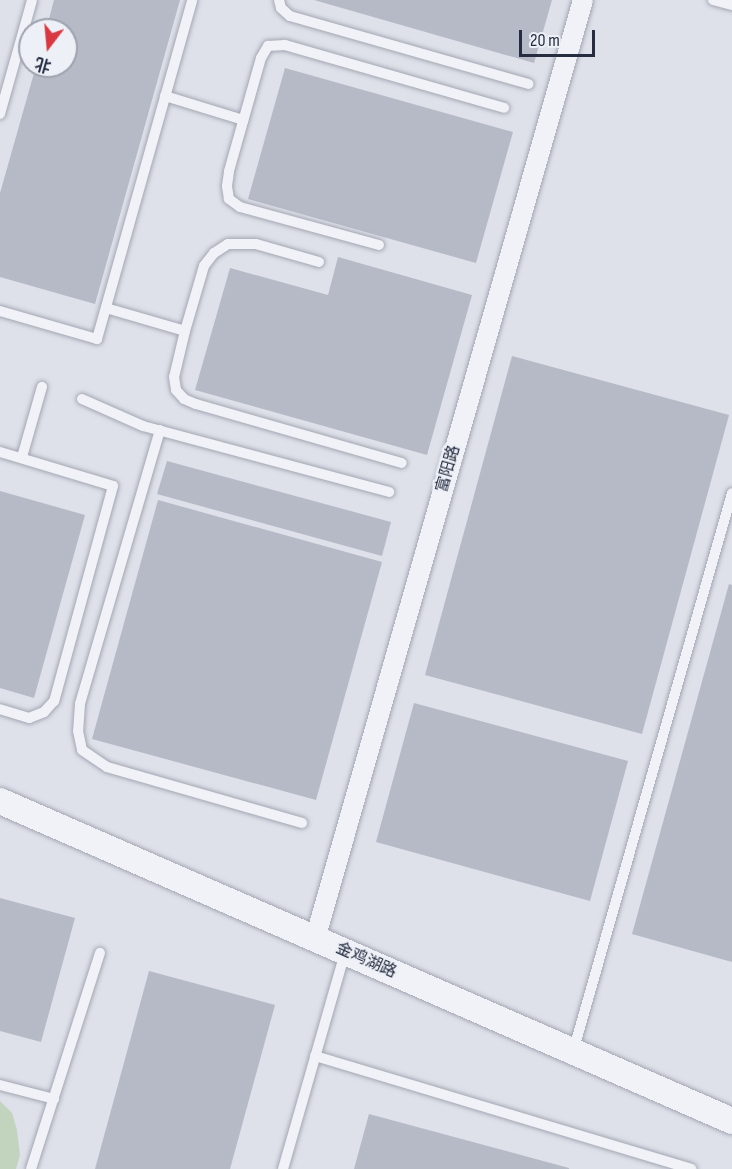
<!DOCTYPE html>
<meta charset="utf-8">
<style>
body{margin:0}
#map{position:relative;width:732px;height:1169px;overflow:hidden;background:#dee1e9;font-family:"Sofia Sans Condensed","Noto Sans SC",sans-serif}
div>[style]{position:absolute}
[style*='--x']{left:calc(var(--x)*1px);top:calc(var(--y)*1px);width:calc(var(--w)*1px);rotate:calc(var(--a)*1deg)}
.green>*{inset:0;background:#c2d3be}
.building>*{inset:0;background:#b5bac6}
.roads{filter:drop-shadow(0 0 2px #a3a7b3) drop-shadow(0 0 2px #a3a7b3)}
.service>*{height:10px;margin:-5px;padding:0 5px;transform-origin:5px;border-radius:5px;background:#f1f2f7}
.minor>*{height:20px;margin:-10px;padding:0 10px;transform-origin:10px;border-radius:10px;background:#f1f2f7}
.tertiary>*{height:26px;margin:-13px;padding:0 13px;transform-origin:13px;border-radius:13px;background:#f1f2f7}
span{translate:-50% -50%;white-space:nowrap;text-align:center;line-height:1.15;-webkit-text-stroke:5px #edf0f6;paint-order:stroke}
.street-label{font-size:16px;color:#262d41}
.north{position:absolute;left:18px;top:18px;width:60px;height:60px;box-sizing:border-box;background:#edf0f6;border:2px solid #9da2ae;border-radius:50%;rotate:196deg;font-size:16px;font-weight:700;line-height:24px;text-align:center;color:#262d41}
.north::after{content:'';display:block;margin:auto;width:21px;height:27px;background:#d93841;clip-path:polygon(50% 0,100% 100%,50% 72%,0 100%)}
.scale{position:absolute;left:519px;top:30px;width:76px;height:27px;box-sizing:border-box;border:3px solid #262d41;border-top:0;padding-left:8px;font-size:18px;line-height:21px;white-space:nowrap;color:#262d41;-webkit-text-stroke:4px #edf0f6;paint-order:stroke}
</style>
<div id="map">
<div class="green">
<div style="clip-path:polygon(0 1101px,12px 1113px,17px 1130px,20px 1155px,16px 1169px,0 1169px)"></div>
</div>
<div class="building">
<div style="clip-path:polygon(54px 0,180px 0,95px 304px,0 277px,0 193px,36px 66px,66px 66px,66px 30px,46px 30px)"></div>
<div style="clip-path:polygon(314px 0,552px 0,534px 63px)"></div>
<div style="clip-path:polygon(285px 68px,513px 132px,476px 263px,248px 199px)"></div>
<div style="clip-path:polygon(338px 257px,472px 295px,427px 455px,195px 390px,230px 268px,328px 295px)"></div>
<div style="clip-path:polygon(512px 356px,729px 415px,642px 734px,425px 675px)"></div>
<div style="clip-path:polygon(167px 461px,391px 522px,382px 556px,157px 494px)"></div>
<div style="clip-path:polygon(0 491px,85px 515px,34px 698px,0 688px)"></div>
<div style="clip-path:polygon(158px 500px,382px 562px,316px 800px,92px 739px)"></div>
<div style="clip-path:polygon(729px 584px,732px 585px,732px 962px,632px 934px)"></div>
<div style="clip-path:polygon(414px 703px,628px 761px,590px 901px,376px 842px)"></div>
<div style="clip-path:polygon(0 898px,75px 918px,41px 1042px,0 1031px)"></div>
<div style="clip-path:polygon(149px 971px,275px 1005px,230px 1169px,95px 1169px)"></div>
<div style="clip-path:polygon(369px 1114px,569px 1168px,569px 1169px,354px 1169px)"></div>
</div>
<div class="roads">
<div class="service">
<div style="--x:279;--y:0;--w:8;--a:76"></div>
<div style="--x:281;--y:8;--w:12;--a:42"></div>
<div style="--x:290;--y:16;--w:248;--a:15.9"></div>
<div style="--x:713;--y:0;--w:20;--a:15"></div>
<div style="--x:165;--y:96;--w:82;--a:17.1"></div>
<div style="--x:0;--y:114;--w:118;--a:-74.3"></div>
<div style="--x:379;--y:245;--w:144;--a:-164.7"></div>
<div style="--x:240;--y:207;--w:14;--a:-144"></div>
<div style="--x:229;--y:199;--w:13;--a:-99"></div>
<div style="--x:227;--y:186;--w:15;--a:-82"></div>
<div style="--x:229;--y:171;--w:117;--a:-74.2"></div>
<div style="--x:261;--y:58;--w:14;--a:-60"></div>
<div style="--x:268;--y:46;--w:17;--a:-3"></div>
<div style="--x:285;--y:45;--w:228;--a:16"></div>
<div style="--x:319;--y:262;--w:66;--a:-164.1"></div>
<div style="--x:256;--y:244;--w:28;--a:180"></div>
<div style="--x:228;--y:244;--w:17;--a:147"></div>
<div style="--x:214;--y:253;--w:16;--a:128"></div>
<div style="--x:204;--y:266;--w:68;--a:106.3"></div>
<div style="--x:185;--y:331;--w:47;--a:103.4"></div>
<div style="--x:174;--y:377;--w:13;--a:81"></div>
<div style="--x:176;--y:390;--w:12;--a:48"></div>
<div style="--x:184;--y:399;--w:13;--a:23"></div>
<div style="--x:196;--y:404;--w:214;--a:16"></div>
<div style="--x:106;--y:308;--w:82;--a:16.2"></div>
<div style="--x:0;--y:311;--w:101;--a:16.1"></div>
<div style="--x:97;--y:339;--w:352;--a:-74.3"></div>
<div style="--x:82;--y:399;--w:67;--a:23.9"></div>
<div style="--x:143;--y:426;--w:255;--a:15"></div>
<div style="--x:160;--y:430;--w:285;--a:106.3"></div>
<div style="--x:80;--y:704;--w:27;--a:94"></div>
<div style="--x:78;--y:731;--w:19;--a:78"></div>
<div style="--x:82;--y:750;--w:30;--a:34"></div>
<div style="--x:107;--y:767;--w:203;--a:16"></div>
<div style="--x:0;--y:452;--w:118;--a:16.7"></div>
<div style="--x:113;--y:486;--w:223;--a:105.3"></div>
<div style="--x:54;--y:701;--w:15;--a:132"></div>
<div style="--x:44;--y:712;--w:16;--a:158"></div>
<div style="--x:29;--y:718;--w:30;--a:-163"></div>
<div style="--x:22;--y:457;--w:73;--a:-74.1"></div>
<div style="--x:573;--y:1052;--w:581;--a:-74.12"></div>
<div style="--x:315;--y:1056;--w:393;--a:16.7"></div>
<div style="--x:0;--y:1085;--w:56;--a:14.5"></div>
<div style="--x:31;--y:1169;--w:227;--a:-72.3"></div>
<div style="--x:283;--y:1169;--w:225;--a:-74"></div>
</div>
<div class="minor">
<div style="--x:315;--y:939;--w:976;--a:-74.07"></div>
</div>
<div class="tertiary">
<div style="--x:0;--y:801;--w:799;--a:23.61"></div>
</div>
</div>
<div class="street-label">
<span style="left:449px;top:469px;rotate:-74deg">富阳路</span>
<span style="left:366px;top:961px;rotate:24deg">金鸡湖路</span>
</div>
<div class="north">北</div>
<div class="scale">20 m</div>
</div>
